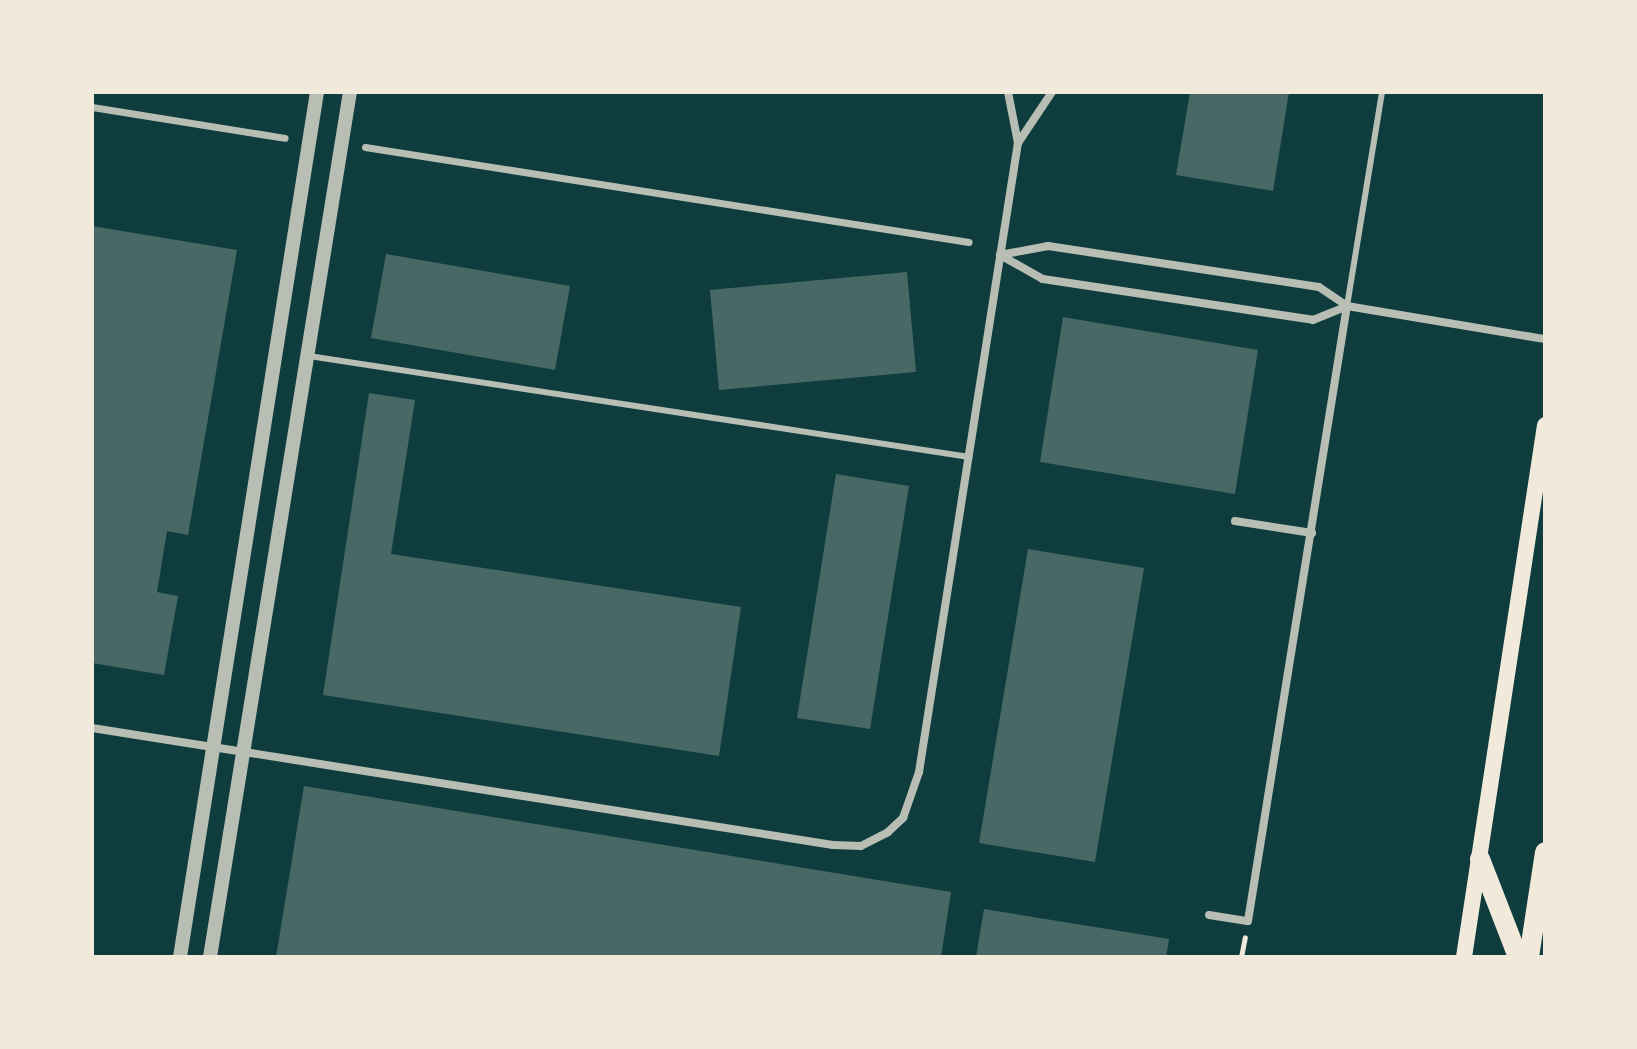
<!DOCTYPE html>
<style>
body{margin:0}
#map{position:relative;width:1637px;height:1049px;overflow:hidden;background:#0f3d3e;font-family:Raleway,sans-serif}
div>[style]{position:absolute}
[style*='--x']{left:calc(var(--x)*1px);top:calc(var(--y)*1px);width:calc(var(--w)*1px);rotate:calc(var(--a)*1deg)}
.building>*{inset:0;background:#486865}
.path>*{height:5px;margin:-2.5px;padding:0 2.5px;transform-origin:2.5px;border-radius:2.5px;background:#f1e9da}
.service>*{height:6px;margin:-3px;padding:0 3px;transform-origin:3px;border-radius:3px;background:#b8beb3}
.pedestrian>*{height:7px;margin:-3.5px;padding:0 3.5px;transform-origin:3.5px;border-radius:3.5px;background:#b8beb3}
.minor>*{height:8px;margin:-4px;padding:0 4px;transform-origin:4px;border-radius:4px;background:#b8beb3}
.tertiary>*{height:14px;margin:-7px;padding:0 7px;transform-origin:7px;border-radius:7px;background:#b8beb3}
.secondary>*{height:16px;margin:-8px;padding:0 8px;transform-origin:8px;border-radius:8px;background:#f1e9da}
.primary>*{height:20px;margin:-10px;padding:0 10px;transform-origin:10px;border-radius:10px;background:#f1e9da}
span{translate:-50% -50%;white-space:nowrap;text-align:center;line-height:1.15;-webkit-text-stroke:8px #f1e9da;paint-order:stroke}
.frame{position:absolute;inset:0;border:94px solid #f1e9da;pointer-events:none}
</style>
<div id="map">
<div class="building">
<div style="clip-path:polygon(1190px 92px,1289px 92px,1273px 191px,1176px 175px)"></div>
<div style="clip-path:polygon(92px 226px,237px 250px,188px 535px,167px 531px,157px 592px,178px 596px,164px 675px,92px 663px)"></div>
<div style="clip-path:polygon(386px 254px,570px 286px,555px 370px,371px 338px)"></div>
<div style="clip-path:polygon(907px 272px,916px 372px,719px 390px,710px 290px)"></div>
<div style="clip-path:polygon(1063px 317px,1258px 350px,1235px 494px,1040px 462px)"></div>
<div style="clip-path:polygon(369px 393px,415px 400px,391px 554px,741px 607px,719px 756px,323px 695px)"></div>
<div style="clip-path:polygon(836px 474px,909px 486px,870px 729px,797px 718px)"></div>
<div style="clip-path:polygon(1028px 549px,1144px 568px,1095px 862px,979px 843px)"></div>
<div style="clip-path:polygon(304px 786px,951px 892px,941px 957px,276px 957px)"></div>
<div style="clip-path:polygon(984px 909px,1169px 939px,1166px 957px,976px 957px)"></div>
</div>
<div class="path">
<div style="--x:1241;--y:957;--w:20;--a:-79"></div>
</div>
<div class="service">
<div style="--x:1347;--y:306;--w:217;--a:-80.7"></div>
<div style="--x:309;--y:356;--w:668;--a:8.7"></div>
</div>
<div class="pedestrian">
<div style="--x:92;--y:107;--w:195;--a:9.1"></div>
<div style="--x:365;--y:147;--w:611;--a:8.94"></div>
</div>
<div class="minor">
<div style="--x:1018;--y:143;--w:61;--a:-56.3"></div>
<div style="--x:1000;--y:255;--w:49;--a:-10.6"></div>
<div style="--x:1048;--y:246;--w:274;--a:8.6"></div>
<div style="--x:1319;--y:287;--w:34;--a:34"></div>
<div style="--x:1347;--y:306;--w:201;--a:9.5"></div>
<div style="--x:1000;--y:255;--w:49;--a:29.2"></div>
<div style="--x:1043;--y:279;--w:273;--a:8.6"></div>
<div style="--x:1313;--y:320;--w:37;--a:-22"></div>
<div style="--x:1235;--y:521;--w:78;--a:8.9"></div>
<div style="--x:92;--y:728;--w:750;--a:8.97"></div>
<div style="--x:833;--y:845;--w:28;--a:2"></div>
<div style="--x:861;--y:846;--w:30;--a:-27"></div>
<div style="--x:888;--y:832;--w:21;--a:-43"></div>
<div style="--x:903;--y:818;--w:49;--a:-70.8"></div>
<div style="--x:919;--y:772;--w:637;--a:-81.06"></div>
<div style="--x:1018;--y:143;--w:52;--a:-101.1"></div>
<div style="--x:1209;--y:915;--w:39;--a:9"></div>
<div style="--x:1248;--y:921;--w:623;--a:-80.86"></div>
</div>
<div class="tertiary">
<div style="--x:180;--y:957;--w:876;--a:-81"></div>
<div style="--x:210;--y:957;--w:876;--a:-80.81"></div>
</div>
<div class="secondary">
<div style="--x:1464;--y:957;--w:538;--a:-81.34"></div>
</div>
<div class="primary">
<div style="--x:1480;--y:859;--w:105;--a:68.8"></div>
<div style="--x:1529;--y:957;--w:106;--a:-81.3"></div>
</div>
<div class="frame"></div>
</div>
